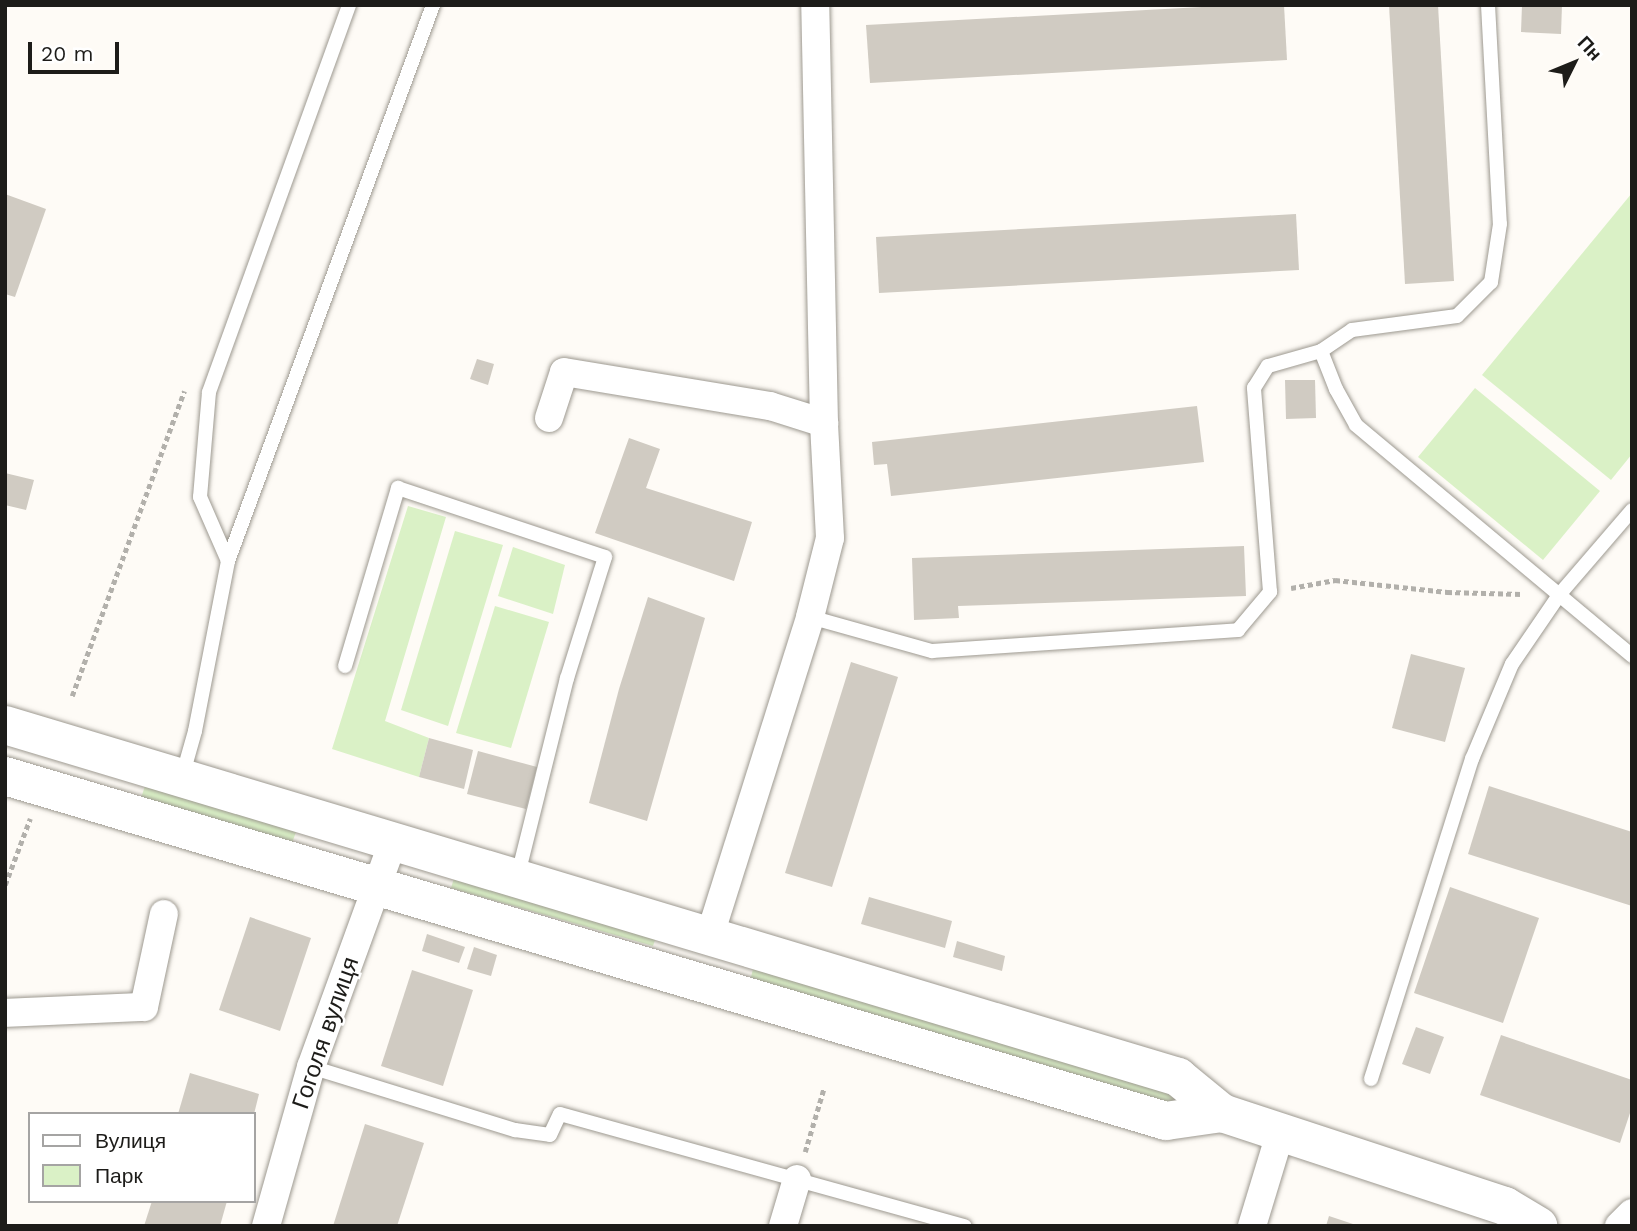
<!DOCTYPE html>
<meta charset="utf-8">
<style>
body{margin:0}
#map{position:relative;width:1637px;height:1231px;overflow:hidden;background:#fefbf6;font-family:"Work Sans",sans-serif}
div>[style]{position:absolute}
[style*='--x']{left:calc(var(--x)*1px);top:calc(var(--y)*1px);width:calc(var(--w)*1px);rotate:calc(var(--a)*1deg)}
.green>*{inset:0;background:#daf1c6}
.building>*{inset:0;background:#d0cbc2}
.path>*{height:4.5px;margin-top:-2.25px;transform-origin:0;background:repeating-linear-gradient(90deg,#b2b0ab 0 5px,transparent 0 8.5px)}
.roads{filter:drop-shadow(0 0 2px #9d9990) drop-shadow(0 0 2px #9d9990)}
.lane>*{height:14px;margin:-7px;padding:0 7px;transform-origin:7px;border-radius:7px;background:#fff}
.street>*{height:28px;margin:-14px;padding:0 14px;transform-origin:14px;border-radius:14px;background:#fff}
.secondary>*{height:38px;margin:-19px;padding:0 19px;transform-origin:19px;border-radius:19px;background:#fff}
span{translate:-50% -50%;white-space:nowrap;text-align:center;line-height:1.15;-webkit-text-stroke:5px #fff;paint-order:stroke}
.street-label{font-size:24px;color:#1d1c19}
.frame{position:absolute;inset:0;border:7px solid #1d1c19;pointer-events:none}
.legend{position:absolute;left:28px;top:1112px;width:228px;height:91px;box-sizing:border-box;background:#fff;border:2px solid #a5a4a3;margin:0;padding:9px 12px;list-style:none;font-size:21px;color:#1d1c19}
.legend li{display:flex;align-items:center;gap:14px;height:35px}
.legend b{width:35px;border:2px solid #a5a4a3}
.north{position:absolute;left:1539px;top:28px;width:70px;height:70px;-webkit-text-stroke:5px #fff;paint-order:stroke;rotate:47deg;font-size:19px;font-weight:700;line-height:28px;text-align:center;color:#1d1c19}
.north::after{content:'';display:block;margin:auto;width:24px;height:32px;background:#1d1c19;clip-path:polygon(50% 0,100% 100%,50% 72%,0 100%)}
.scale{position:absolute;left:28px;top:42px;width:91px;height:32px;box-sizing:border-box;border:4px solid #1d1c19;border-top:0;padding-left:9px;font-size:21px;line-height:24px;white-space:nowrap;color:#1d1c19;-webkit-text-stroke:5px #fff;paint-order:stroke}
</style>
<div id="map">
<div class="green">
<div style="clip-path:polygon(1632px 193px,1632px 454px,1611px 480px,1482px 375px)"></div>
<div style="clip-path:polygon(1475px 388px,1600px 491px,1543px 560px,1418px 457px)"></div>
<div style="clip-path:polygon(408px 506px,446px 517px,385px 721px,429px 738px,419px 777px,332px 749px)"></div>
<div style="clip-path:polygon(455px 531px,503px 545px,448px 726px,401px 710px)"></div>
<div style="clip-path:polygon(513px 547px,565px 565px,553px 614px,498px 596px)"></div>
<div style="clip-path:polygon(495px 606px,549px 622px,511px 748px,456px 733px)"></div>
<div style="clip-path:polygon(145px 786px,296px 832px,292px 843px,141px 798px)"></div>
<div style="clip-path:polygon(455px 875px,657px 934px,653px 946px,451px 888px)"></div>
<div style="clip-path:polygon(753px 969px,1179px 1093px,1176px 1105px,750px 981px)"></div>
</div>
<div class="building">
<div style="clip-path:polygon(1239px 5px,1284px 5px,1287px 60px,870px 83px,866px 25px)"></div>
<div style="clip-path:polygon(1389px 5px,1438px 5px,1454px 281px,1405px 284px)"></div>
<div style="clip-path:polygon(1522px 5px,1562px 5px,1561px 34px,1521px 32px)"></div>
<div style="clip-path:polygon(5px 194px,46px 209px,15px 297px,5px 294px)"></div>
<div style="clip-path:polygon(1296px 214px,1299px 270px,879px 293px,876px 237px)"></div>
<div style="clip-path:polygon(477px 359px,494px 364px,488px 385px,470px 379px)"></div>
<div style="clip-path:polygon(1285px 380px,1315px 380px,1316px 418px,1286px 419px)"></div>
<div style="clip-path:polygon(1197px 406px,1204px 462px,891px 496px,887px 464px,874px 465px,872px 442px)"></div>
<div style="clip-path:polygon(629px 438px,660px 449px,646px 488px,752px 522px,734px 581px,595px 533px)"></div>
<div style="clip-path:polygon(5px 473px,34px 480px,26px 510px,5px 505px)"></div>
<div style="clip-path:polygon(1244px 546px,1246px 596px,958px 606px,959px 618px,914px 620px,912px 558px)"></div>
<div style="clip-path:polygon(648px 597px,705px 618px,647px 821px,589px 803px,619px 689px)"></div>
<div style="clip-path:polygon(1411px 654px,1465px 668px,1445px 742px,1392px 728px)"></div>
<div style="clip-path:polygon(851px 662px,898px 677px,832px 887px,785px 873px)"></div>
<div style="clip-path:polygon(429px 738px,473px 750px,464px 789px,419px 777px)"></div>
<div style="clip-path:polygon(478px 751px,537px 767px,526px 809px,467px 794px)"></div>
<div style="clip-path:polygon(1489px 786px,1632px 832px,1632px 906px,1468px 854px)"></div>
<div style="clip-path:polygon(1450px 887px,1539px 918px,1503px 1023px,1414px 993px)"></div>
<div style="clip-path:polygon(869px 897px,952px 921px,945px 948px,861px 924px)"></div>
<div style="clip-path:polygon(250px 917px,311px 938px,280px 1031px,219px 1010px)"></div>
<div style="clip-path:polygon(427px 934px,465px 947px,459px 963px,422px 951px)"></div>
<div style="clip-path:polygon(957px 941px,1005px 956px,1002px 971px,953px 957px)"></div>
<div style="clip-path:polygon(474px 947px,497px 955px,491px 976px,467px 969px)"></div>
<div style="clip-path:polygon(412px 970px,473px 990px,443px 1086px,381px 1066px)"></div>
<div style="clip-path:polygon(1416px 1027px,1444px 1037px,1430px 1074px,1402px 1064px)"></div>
<div style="clip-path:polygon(1501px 1035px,1632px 1080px,1632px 1107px,1620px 1143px,1480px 1095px)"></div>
<div style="clip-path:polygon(190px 1073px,259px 1094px,254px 1114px,178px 1114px)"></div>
<div style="clip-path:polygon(365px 1124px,424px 1143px,397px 1226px,333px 1226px)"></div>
<div style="clip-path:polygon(152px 1201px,227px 1201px,220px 1226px,144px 1226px)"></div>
<div style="clip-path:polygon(1329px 1216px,1356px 1225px,1356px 1226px,1326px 1226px)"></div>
</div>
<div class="path">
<div style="--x:1291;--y:588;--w:45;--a:-10.3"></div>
<div style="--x:1335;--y:580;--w:113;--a:6.1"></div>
<div style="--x:1447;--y:592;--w:75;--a:1.5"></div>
<div style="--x:72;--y:696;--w:325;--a:-69.8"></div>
<div style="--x:5;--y:885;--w:71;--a:-69.3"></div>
<div style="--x:805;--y:1152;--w:67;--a:-73.5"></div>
</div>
<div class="roads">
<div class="lane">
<div style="--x:1488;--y:5;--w:219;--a:86.9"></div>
<div style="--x:1500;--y:224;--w:59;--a:98.8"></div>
<div style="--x:1491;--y:282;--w:48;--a:135"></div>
<div style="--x:1457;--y:316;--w:106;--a:172.4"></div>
<div style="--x:1352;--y:330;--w:37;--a:146"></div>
<div style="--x:1321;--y:351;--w:41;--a:68.5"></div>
<div style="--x:1336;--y:389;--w:41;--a:60.9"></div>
<div style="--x:1356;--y:425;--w:360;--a:39.9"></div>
<div style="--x:228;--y:561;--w:70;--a:-113.6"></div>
<div style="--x:200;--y:497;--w:105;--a:-85.1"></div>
<div style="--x:209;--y:392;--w:412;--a:-70.1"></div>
<div style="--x:810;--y:617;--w:127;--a:15.6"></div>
<div style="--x:932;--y:651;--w:307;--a:-3.9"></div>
<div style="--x:1238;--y:630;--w:50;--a:-49.9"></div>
<div style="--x:1270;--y:592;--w:205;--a:-94.5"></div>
<div style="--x:1254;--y:388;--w:26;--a:-58"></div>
<div style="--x:1268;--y:366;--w:55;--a:-15.8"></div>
<div style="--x:345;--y:666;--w:186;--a:-73.4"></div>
<div style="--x:398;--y:488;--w:218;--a:18.4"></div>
<div style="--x:605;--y:557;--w:127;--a:107.4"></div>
<div style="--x:567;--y:678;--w:206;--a:104"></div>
<div style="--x:182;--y:777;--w:48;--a:-74.2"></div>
<div style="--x:195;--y:731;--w:173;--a:-79"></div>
<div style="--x:228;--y:561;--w:593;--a:-69.76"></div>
<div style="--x:311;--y:1067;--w:214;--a:17.2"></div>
<div style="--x:515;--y:1130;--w:35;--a:8"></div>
<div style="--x:550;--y:1135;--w:23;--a:-65"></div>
<div style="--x:560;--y:1114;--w:420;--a:15.5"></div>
<div style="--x:1371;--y:1079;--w:336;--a:-72.5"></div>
<div style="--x:1472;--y:759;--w:103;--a:-67.2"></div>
<div style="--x:1512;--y:664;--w:83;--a:-55.7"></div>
<div style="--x:1559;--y:595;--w:112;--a:-49.3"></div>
</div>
<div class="street">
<div style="--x:549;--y:418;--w:48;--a:-71.9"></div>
<div style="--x:564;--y:372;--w:209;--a:9.4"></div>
<div style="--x:770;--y:406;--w:57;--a:17.5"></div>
<div style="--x:710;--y:935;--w:333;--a:-72.5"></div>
<div style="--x:810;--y:617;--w:81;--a:-75.8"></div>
<div style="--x:830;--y:538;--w:115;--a:-93"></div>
<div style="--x:824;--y:423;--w:418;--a:-91.2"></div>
<div style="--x:5;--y:1013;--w:139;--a:-2.5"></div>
<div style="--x:144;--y:1007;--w:95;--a:-77.9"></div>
<div style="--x:266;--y:1226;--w:165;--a:-74.2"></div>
<div style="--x:311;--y:1067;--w:239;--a:-70"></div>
<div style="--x:783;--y:1226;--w:49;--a:-73.4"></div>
<div style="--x:1252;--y:1226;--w:96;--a:-73.1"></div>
<div style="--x:1619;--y:1226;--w:18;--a:-45"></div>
</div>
<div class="secondary">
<div style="--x:5;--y:725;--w:1225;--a:16.7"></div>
<div style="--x:1178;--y:1077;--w:57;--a:39.3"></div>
<div style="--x:1222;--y:1113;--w:298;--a:18.2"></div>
<div style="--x:1505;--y:1206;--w:39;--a:31"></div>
<div style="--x:5;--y:776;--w:1211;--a:16.55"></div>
<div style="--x:1166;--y:1121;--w:57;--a:-8.1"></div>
</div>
</div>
<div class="street-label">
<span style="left:326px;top:1033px;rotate:-71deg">Гоголя вулиця</span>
</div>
<div class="frame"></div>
<ul class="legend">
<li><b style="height:9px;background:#fff"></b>Вулиця</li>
<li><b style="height:19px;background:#daf1c6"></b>Парк</li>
</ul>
<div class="north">Пн</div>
<div class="scale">20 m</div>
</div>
